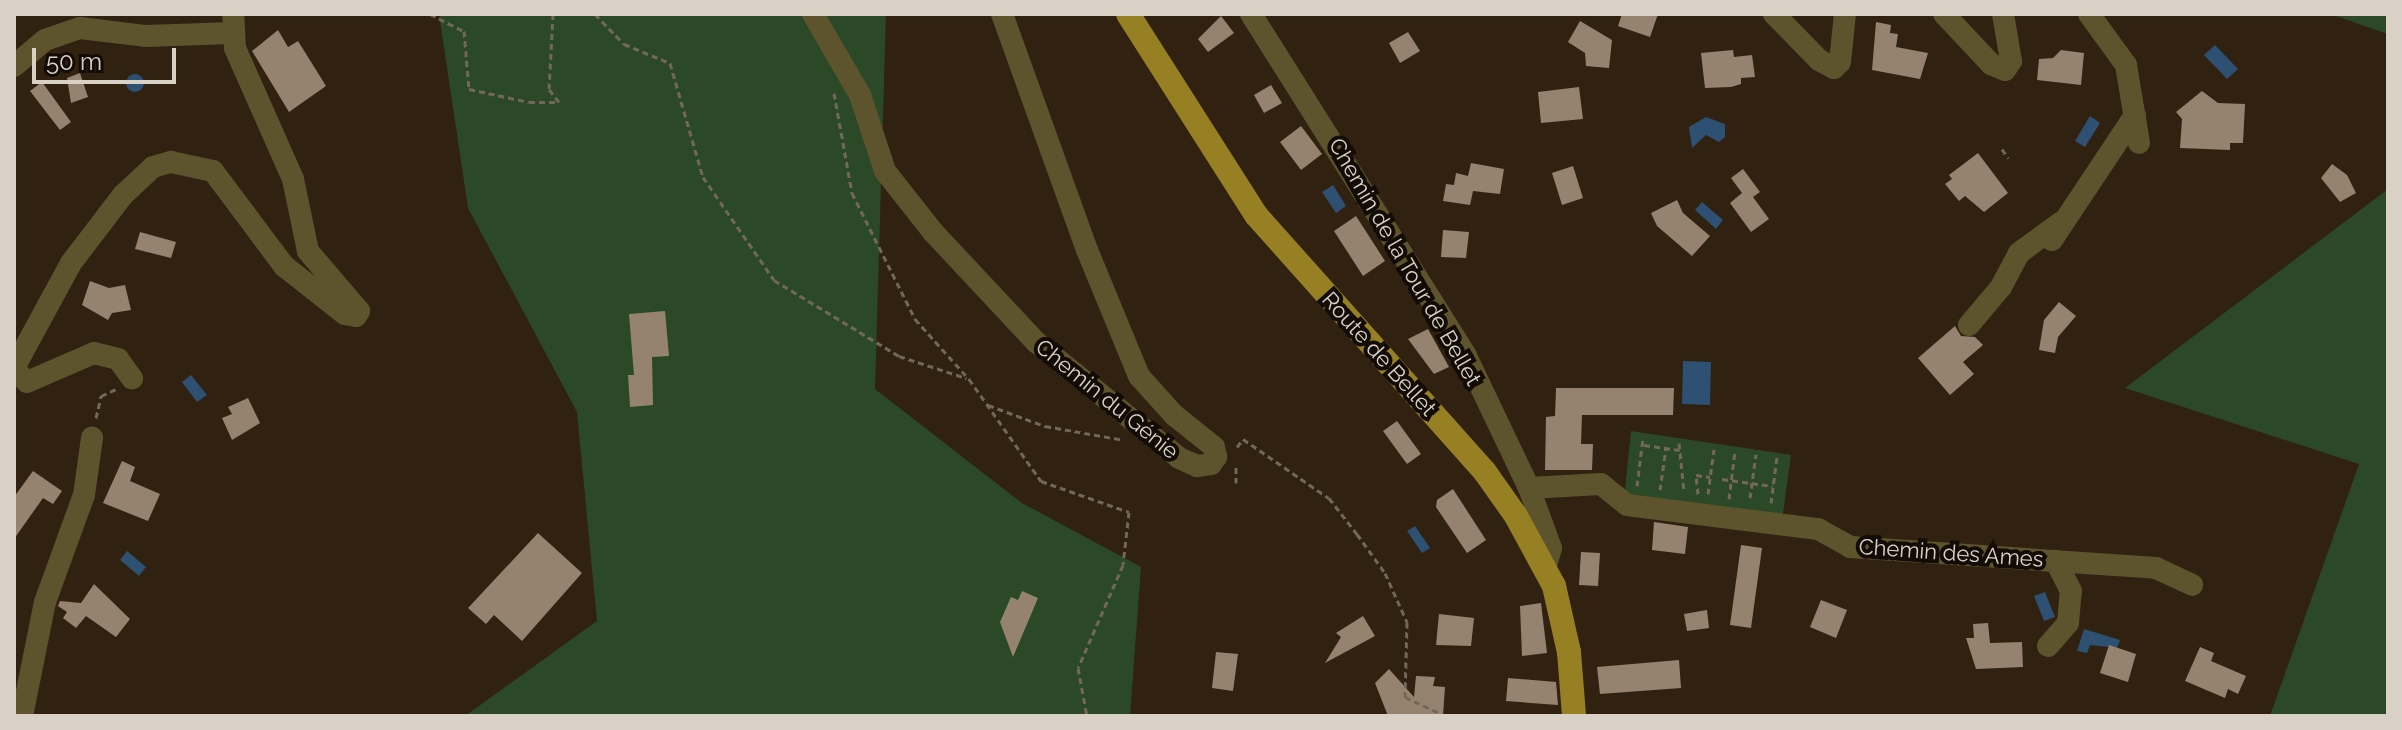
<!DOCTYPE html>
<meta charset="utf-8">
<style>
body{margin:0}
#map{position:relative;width:2402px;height:730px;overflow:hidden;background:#302111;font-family:Raleway,sans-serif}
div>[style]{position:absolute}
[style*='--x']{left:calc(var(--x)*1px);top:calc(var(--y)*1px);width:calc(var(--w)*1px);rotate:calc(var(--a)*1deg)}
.green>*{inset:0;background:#2b4926}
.water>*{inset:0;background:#2e5072}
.round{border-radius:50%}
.building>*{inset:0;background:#958370}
.path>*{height:3px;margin-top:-1.5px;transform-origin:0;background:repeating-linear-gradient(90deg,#736759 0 6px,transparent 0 10px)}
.minor>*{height:22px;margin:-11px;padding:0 11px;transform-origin:11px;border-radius:11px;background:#5d532c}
.major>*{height:24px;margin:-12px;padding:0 12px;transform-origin:12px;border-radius:12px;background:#968023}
span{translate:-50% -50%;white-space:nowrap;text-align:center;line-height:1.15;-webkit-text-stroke:8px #130c06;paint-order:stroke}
.street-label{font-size:22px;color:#dad1c6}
.frame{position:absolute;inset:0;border:16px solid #dad1c6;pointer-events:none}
.scale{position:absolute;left:32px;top:48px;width:144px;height:36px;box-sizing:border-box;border:4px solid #dad1c6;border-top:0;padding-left:10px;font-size:24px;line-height:28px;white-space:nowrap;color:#dad1c6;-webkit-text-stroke:6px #130c06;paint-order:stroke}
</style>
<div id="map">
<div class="green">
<div style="clip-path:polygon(439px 14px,886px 14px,875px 389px,1022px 503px,1141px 567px,1130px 716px,465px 716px,597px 621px,577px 412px,468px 208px)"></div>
<div style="clip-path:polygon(2330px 14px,2388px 14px,2388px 34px)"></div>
<div style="clip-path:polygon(2388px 189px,2388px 716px,2270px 716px,2359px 464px,2125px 388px)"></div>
<div style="clip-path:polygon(1631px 431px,1791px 455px,1782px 520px,1624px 500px)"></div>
</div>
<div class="water">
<div style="clip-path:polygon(2215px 45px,2238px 69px,2227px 79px,2204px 55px)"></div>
<div class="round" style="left:126px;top:74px;width:18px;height:18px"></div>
<div style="clip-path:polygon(2090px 116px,2100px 123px,2085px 147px,2075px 141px)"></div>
<div style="clip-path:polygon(1706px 117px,1725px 124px,1725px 137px,1719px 142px,1706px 135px,1692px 148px,1689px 127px)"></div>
<div style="clip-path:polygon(1333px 185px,1346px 206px,1336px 213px,1322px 192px)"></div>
<div style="clip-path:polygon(1702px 202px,1723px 220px,1716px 229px,1695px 210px)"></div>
<div style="clip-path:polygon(1683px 361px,1711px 362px,1710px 405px,1682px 404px)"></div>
<div style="clip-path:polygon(191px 375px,207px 395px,197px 402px,182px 382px)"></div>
<div style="clip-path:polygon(1415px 526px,1430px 548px,1422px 553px,1407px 531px)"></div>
<div style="clip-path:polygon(127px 551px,146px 567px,139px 576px,120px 560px)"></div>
<div style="clip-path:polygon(2045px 592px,2055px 617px,2044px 621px,2034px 596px)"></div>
<div style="clip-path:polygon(2084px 629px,2120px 640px,2117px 648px,2090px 645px,2087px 653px,2077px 651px)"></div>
</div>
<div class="building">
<div style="clip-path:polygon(1622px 14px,1658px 14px,1650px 37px,1618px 26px)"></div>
<div style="clip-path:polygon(1221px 16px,1234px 33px,1208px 52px,1198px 39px)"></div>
<div style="clip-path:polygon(1580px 21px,1612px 40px,1609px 68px,1586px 66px,1585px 53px,1568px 42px)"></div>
<div style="clip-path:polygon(1876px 22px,1891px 25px,1890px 33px,1898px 34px,1896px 47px,1928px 53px,1920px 79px,1872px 70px)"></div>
<div style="clip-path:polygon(278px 30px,288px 47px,298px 41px,326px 86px,289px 112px,252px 51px)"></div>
<div style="clip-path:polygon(1408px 32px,1420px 51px,1400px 63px,1389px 43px)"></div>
<div style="clip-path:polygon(1733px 50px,1734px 57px,1752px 55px,1755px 77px,1741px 78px,1741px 84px,1731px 87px,1705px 88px,1701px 53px)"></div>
<div style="clip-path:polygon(2061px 50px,2084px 53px,2081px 85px,2037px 80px,2039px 59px,2053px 58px)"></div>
<div style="clip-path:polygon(80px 73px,88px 97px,71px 103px,67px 78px)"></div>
<div style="clip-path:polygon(42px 82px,71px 122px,60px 130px,30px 91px)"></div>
<div style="clip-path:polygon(1271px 85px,1282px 103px,1264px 113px,1254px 95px)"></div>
<div style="clip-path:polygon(1579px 87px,1583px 119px,1541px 123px,1538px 92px)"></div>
<div style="clip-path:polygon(2202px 91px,2218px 103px,2245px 104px,2243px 143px,2230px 143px,2230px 150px,2180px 148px,2182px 119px,2176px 112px)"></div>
<div style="clip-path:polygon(1301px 126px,1322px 154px,1301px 170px,1280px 142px)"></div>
<div style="clip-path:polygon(1978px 153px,2008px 193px,1984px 212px,1965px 196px,1959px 201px,1945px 184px,1952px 179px,1949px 175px)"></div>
<div style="clip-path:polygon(1471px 163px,1504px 169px,1500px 194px,1473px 191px,1470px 205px,1443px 201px,1446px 184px,1454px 185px,1456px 173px,1468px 176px)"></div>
<div style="clip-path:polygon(2332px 164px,2347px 175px,2356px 193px,2340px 202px,2321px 178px)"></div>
<div style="clip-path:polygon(1573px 166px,1583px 198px,1562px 205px,1552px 173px)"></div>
<div style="clip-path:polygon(1743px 169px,1760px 192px,1753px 197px,1769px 219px,1751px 232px,1730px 203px,1742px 193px,1731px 178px)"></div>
<div style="clip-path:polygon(1677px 200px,1683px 213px,1710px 236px,1692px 256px,1657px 226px,1651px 213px)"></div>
<div style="clip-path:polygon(1356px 216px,1385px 261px,1363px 276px,1334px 231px)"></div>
<div style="clip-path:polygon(1443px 230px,1469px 232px,1466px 258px,1441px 257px)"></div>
<div style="clip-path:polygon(140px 232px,176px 242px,171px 258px,135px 249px)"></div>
<div style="clip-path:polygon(90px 281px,109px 288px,125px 285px,131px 310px,112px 313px,108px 320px,82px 305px)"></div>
<div style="clip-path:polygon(2059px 302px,2076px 316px,2058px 337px,2055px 353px,2039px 350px,2044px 320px)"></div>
<div style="clip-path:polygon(665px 311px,669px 356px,652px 357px,653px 405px,630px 407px,628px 375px,634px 375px,629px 314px)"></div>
<div style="clip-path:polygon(1955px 326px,1961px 336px,1975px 337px,1983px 345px,1963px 362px,1974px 374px,1950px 395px,1918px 358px)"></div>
<div style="clip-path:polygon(1428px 329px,1449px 367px,1434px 374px,1408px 339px)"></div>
<div style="clip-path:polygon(1556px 388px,1674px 388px,1673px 415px,1582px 415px,1581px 444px,1593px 444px,1592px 470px,1545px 470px,1546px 417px,1555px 416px)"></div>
<div style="clip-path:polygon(248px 398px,260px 423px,232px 440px,222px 418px,232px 414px,228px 407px)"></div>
<div style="clip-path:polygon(1397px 421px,1421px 454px,1407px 464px,1383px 431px)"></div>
<div style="clip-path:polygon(122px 461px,135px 467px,130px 481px,160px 494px,148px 521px,103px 503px)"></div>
<div style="clip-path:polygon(33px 471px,62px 491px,53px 504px,43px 498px,14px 539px,14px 497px)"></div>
<div style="clip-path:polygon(1453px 489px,1486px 540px,1467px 553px,1436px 507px,1437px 500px)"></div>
<div style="clip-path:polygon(1654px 522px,1688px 527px,1685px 554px,1652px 550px)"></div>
<div style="clip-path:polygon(538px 533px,582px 573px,522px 641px,494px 615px,486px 624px,468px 608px)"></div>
<div style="clip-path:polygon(1741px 545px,1762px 548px,1751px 628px,1730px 625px)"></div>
<div style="clip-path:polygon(1581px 552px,1600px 553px,1598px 586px,1579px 585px)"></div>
<div style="clip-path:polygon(94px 584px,130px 619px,116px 637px,86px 616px,76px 628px,63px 618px,67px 612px,58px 606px,60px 601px,81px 603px)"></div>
<div style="clip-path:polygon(1022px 591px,1038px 598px,1013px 657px,1000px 622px,1011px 597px,1018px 600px)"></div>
<div style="clip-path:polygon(1821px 600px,1847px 610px,1836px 638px,1810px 627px)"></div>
<div style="clip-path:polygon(1541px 603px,1547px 653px,1522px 656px,1520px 606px)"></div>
<div style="clip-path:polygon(1707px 610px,1709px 628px,1687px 631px,1684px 614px)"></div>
<div style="clip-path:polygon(1439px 614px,1474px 618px,1471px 646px,1436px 645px)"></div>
<div style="clip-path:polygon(1363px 616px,1375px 636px,1325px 663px,1341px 637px,1336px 633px)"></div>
<div style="clip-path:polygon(1988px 623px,1990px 643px,2022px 642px,2023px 667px,1976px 669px,1966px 638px,1974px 638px,1973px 624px)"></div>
<div style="clip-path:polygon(2109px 645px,2136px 654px,2128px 682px,2100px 673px)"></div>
<div style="clip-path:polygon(2200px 647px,2214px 653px,2211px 661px,2246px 676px,2238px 694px,2228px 689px,2225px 698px,2185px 681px)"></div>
<div style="clip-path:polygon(1216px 652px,1238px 654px,1233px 691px,1212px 688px)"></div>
<div style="clip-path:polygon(1679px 660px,1681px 688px,1600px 694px,1597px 667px)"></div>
<div style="clip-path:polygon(1389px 669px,1414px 697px,1416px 676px,1435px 677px,1433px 686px,1445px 687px,1443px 716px,1388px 716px,1375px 683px)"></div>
<div style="clip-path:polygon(1508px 678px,1556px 682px,1558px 705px,1506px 701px)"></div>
</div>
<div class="path">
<div style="--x:430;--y:14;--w:38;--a:27"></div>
<div style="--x:464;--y:31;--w:58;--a:85.1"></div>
<div style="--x:469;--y:89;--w:61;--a:12.2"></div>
<div style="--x:529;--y:102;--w:30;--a:0"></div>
<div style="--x:559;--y:102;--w:16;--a:-128"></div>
<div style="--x:549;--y:89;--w:75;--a:-86.9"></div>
<div style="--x:595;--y:14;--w:42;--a:46"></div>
<div style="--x:624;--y:44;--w:50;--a:22.4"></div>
<div style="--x:670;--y:63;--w:119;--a:73.9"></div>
<div style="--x:703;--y:177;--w:125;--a:55.4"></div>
<div style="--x:774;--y:280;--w:146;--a:31.3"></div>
<div style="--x:899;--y:356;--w:71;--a:18.2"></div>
<div style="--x:834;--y:93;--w:102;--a:79.8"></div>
<div style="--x:852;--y:193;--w:141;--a:63.4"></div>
<div style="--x:915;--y:319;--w:81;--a:48"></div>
<div style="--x:969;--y:379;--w:125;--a:54.8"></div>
<div style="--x:1041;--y:481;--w:93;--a:19.4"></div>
<div style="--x:1129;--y:512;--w:53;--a:96.5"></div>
<div style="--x:1123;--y:565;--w:112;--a:113.6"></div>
<div style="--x:1078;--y:668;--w:49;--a:79.4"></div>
<div style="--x:2002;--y:149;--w:11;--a:56"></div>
<div style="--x:988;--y:405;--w:61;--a:20.2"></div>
<div style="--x:1045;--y:426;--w:80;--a:10"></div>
<div style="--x:96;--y:418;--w:23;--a:-77"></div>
<div style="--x:101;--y:396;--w:17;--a:-25"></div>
<div style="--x:1679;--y:443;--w:48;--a:84.1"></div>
<div style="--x:1644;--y:445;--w:36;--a:8"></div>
<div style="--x:1237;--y:447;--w:10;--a:-53"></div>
<div style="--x:1243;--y:439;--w:104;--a:34.5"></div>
<div style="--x:1329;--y:498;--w:46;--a:52.1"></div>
<div style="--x:1357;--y:534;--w:48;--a:54.3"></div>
<div style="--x:1385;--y:573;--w:54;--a:65.8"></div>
<div style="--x:1407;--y:622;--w:75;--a:91.5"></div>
<div style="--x:1405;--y:697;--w:45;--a:24.9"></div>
<div style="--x:1722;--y:479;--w:51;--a:7.8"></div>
<div style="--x:1236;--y:483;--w:17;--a:-90"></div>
<div style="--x:1637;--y:486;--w:48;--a:-82.9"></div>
<div style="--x:1660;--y:490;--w:42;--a:-81.9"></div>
<div style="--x:1698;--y:494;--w:19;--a:-96"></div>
<div style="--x:1696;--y:475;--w:14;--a:8"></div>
<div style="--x:1708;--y:494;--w:45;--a:-82.4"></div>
<div style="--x:1750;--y:498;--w:44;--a:-82.2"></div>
<div style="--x:1729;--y:499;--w:48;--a:-82.9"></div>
<div style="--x:1771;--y:503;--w:46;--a:-82.6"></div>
</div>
<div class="minor">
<div style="--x:813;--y:14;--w:94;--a:59.9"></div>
<div style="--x:860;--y:95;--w:80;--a:71.8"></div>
<div style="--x:885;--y:171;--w:78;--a:51.8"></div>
<div style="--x:933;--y:232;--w:151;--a:46.9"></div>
<div style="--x:1036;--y:342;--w:184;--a:39"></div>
<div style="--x:1179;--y:458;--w:20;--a:24"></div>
<div style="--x:1197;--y:466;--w:14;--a:-8"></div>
<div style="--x:1211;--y:464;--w:9;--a:-54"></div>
<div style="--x:1216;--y:457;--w:10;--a:-101"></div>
<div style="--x:1214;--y:447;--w:51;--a:-141.3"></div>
<div style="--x:1174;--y:415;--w:52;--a:-131.9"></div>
<div style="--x:1139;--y:376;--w:136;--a:-112.4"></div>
<div style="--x:1087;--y:250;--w:251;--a:-109.8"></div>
<div style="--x:1251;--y:14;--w:404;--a:57.8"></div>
<div style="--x:1466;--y:356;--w:146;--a:64.5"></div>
<div style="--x:1529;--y:488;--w:64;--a:69.9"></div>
<div style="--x:1551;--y:548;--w:19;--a:106"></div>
<div style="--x:1774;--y:14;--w:64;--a:45.6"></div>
<div style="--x:1819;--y:60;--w:17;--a:28"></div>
<div style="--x:1834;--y:68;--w:8;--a:-45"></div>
<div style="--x:1840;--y:62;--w:48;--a:-84.1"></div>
<div style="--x:1944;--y:14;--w:69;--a:46.8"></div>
<div style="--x:1991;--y:64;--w:15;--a:23"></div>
<div style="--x:2005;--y:70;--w:11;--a:-56"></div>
<div style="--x:2011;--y:61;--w:48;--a:-99.7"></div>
<div style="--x:2089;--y:14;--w:63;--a:54"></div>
<div style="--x:2126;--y:65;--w:79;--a:80.5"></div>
<div style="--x:14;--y:66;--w:40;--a:-40"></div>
<div style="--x:45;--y:40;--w:37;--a:-19"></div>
<div style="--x:80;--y:28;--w:65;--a:7"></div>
<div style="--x:145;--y:36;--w:88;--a:-2"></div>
<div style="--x:2052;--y:240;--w:150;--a:-56.4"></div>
<div style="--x:1969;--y:325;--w:50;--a:-49.9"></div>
<div style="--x:2001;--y:287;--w:38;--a:-62"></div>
<div style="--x:2019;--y:253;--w:51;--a:-36.2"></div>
<div style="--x:14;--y:368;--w:119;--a:-61.5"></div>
<div style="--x:71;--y:263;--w:86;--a:-52.6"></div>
<div style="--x:123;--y:195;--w:41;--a:-43"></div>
<div style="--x:153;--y:167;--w:19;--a:-16"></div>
<div style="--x:171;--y:162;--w:43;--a:12.1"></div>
<div style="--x:213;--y:171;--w:119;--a:53.2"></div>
<div style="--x:284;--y:266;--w:78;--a:38.2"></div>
<div style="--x:345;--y:314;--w:11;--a:10"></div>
<div style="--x:356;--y:316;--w:6;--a:-59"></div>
<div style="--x:359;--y:311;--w:79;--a:-130.4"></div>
<div style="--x:308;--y:251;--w:74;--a:-101.8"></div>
<div style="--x:293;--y:179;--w:143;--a:-113.9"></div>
<div style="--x:235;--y:48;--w:34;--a:-93"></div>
<div style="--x:14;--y:369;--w:18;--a:45"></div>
<div style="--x:27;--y:382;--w:73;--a:-23.4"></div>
<div style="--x:94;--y:353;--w:25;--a:14"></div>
<div style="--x:118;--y:359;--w:24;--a:54"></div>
<div style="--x:1529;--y:488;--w:72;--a:-3.2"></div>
<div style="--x:1601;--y:484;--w:33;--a:39"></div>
<div style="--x:1627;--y:505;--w:193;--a:7.2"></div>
<div style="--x:1818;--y:529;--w:37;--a:29"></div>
<div style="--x:1850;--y:547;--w:307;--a:3.9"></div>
<div style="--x:2156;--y:568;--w:40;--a:25"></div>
<div style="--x:2048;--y:646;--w:30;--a:-49"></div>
<div style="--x:2068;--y:623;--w:32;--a:-85"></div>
<div style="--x:2071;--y:591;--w:34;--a:-117"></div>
<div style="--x:22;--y:716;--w:116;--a:-78.6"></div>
<div style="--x:45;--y:602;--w:114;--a:-70"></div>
<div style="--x:84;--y:495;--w:58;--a:-82"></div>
</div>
<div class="major">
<div style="--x:1128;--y:14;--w:238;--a:57.5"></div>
<div style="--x:1256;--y:215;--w:344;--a:48.3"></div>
<div style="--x:1485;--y:472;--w:54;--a:54.8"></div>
<div style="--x:1516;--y:516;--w:80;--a:61.5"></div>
<div style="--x:1554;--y:586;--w:68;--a:77.2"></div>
<div style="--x:1569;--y:652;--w:64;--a:85.5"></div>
</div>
<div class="street-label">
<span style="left:1405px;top:262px;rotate:60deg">Chemin de la Tour de Bellet</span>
<span style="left:1379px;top:354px;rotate:48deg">Route de Bellet</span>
<span style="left:1107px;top:399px;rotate:39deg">Chemin du Génie</span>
<span style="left:1951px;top:553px;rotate:4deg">Chemin des Ames</span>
</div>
<div class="frame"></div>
<div class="scale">50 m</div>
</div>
